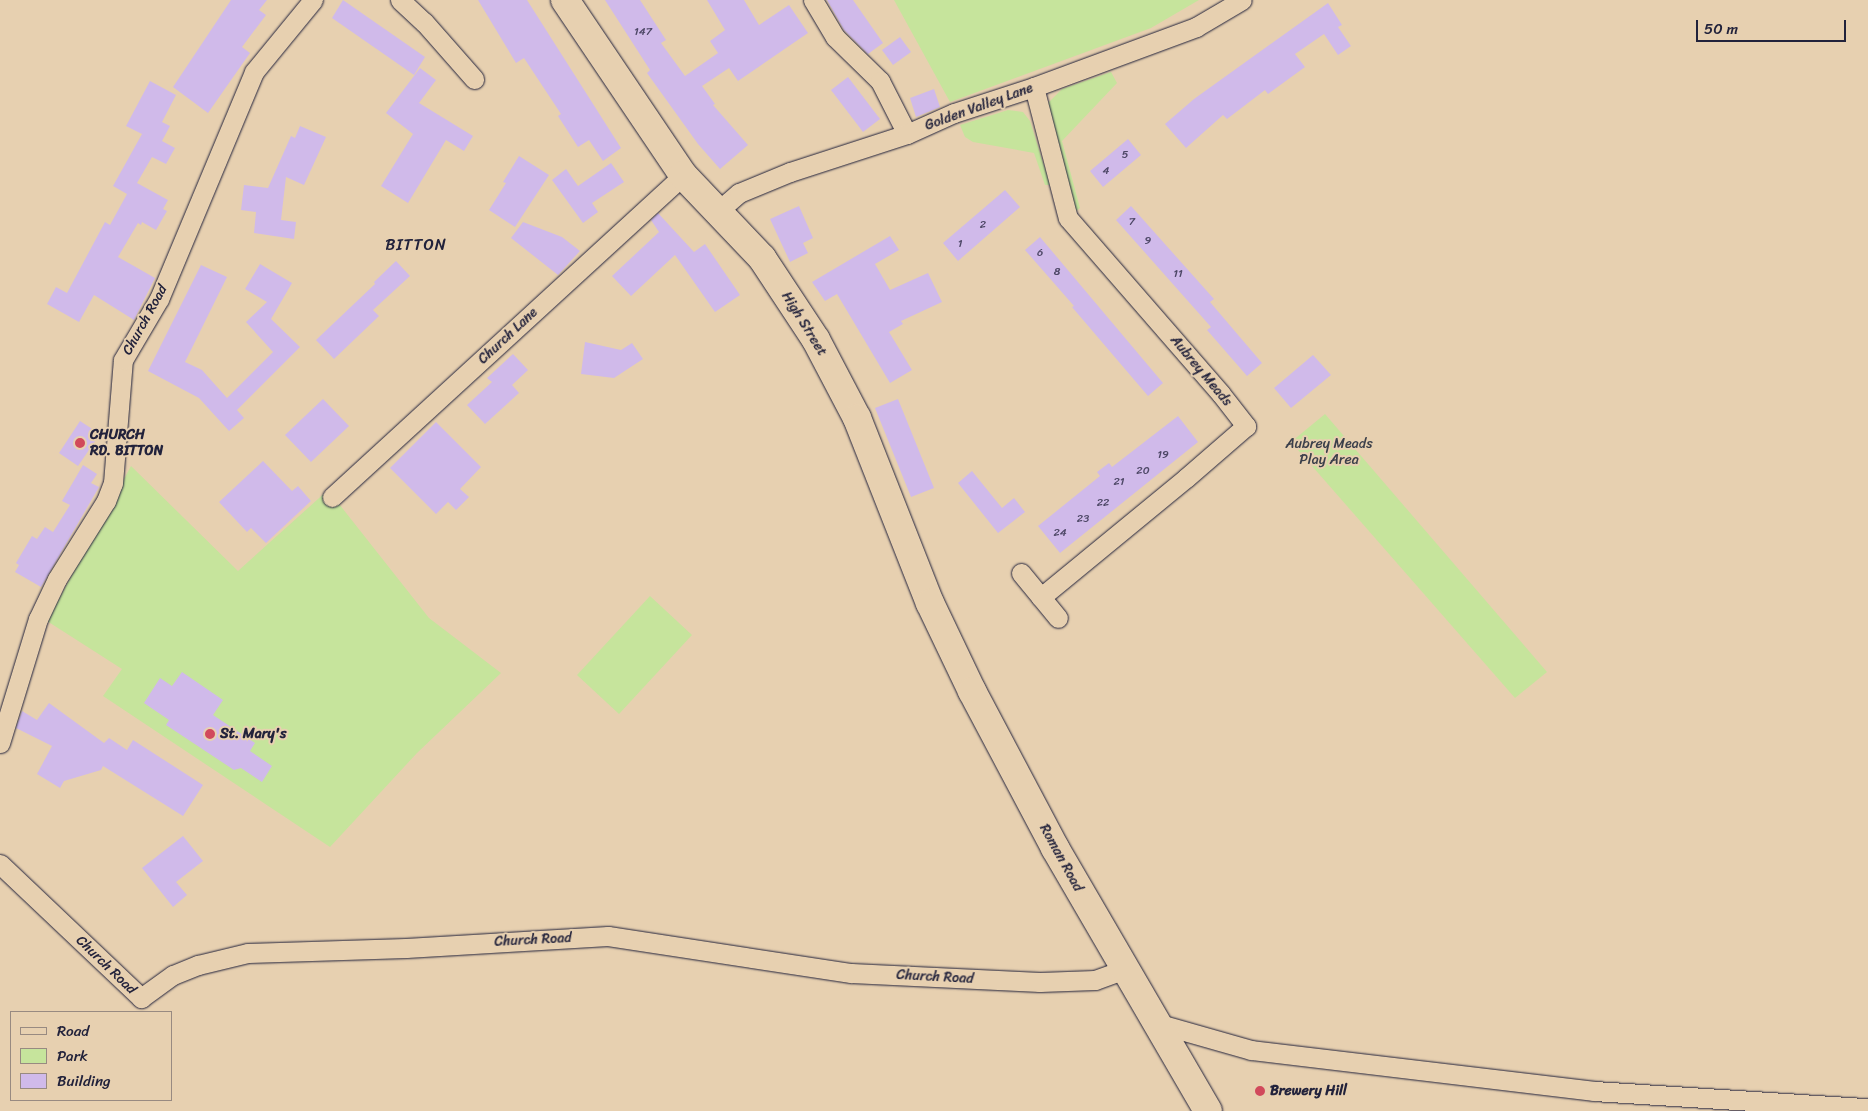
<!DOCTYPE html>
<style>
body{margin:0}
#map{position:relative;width:1868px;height:1111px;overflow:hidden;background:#e7d0b0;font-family:Sriracha,sans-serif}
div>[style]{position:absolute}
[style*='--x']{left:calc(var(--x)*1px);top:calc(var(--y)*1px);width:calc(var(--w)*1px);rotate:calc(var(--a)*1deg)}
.green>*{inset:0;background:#c6e49c}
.building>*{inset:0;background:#d0baea}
.roads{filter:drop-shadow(0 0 1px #22223b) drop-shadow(0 0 1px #22223b)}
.street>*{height:19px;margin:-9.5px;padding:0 9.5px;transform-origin:9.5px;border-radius:9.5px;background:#e7d0b0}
.primary>*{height:28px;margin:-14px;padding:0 14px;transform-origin:14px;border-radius:14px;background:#e7d0b0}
.dots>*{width:14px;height:14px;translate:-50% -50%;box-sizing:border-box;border:2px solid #e7d0b0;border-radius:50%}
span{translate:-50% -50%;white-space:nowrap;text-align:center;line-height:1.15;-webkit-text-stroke:4px #e7d0b0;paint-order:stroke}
.number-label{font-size:11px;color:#4e4867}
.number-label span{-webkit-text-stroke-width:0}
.street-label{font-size:14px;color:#22223b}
.poi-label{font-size:14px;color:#22223b;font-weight:700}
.left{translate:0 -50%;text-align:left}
.park-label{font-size:14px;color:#3b3f4a}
.quarter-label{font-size:16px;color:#22223b;letter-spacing:1px}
.legend{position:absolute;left:10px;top:1011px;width:162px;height:90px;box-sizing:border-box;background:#e7d0b0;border:1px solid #988a81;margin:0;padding:6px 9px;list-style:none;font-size:15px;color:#22223b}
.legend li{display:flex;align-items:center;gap:10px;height:25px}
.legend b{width:25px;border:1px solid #988a81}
.scale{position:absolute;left:1696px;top:20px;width:150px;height:22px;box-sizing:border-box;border:2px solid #22223b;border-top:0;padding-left:6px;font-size:15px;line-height:18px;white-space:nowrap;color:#22223b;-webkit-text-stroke:4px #e7d0b0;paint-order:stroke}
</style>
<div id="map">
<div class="green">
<div style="clip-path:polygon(894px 0,1199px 0,1151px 28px,950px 102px)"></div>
<div style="clip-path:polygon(1111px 72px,1117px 83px,1062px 141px,1080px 208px,1075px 212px,1046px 119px,1048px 103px,1062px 89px)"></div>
<div style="clip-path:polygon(1008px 110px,1023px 112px,1030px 121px,1050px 185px,1045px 185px,1034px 153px,973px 142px,965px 137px,960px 125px)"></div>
<div style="clip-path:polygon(1325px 414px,1547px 672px,1515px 698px,1291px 442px)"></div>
<div style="clip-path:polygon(131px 466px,238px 571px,328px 490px,429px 618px,501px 673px,417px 753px,330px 847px,103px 696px,122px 669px,47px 621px)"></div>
<div style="clip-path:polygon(650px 596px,692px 635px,619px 714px,577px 675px)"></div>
</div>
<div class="building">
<div style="clip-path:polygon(231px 0,267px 0,259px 10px,266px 15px,242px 47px,250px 53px,208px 113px,173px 87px)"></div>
<div style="clip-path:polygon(343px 0,425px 57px,414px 75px,332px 18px)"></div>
<div style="clip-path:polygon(478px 0,527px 0,621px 148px,603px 161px,589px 140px,578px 147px,558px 116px,561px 114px,524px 58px,516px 63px)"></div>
<div style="clip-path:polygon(605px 0,640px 0,666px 40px,661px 43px,685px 76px,718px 53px,710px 41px,725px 30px,707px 0,744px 0,759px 25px,789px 5px,808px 33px,738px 81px,729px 68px,702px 86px,715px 104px,713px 105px,748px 145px,720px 169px,698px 144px,647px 73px,650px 70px)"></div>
<div style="clip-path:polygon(827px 0,853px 0,883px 43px,868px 54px,844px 30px)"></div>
<div style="clip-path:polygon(1328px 3px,1342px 25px,1338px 27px,1351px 46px,1338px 55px,1324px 34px,1295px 54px,1305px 67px,1268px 94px,1265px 90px,1227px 119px,1223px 115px,1186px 148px,1165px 124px,1194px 99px)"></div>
<div style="clip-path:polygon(900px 37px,911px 52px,893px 65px,882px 50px)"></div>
<div style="clip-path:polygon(420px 68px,436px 80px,419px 103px,473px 136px,464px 151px,446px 140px,408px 203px,381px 186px,413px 134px,386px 113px)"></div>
<div style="clip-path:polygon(848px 77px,880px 119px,863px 132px,831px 90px)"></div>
<div style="clip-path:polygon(150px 81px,176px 95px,162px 122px,170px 126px,162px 141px,175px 148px,166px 164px,152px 157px,137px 183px,168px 200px,163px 209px,167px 211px,156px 230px,142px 222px,141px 225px,138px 223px,118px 257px,155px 278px,134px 320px,94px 295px,79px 322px,47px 304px,56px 287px,67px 293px,105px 222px,110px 225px,127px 194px,113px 186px,142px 134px,126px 126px)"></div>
<div style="clip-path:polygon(934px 89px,940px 107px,916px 117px,910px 98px)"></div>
<div style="clip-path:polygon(300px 126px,326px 137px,304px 185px,286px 177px,281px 220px,296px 222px,294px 239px,254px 233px,256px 212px,241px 210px,244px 185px,268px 188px,291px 136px,295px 138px)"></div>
<div style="clip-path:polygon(1128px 139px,1141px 155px,1103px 187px,1090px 171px)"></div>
<div style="clip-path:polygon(519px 156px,549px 175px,515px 227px,489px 210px,506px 183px,503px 182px)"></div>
<div style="clip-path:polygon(611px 163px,624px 182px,592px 203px,598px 212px,583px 223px,552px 180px,566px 169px,578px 186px)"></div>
<div style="clip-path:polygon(1005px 190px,1020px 207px,958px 261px,943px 243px)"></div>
<div style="clip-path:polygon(799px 206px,813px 238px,803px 243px,808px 253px,790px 262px,770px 219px)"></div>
<div style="clip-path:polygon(1131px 206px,1214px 299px,1210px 302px,1262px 363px,1247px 376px,1207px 330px,1211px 327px,1116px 220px)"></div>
<div style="clip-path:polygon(658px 213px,694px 252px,705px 244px,740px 295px,715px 312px,675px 255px,631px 296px,612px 276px,659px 232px,651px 220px)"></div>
<div style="clip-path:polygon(523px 222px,562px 237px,580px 251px,558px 275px,511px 238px)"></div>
<div style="clip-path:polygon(890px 236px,899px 250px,875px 264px,890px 290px,928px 273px,942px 302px,901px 321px,903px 324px,889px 332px,912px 370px,890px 383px,837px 294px,825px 301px,812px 282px)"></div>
<div style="clip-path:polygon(1040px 237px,1163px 383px,1148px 396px,1072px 307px,1074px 306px,1025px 250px)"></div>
<div style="clip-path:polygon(396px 261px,410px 276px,373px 310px,379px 316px,334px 359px,316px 340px,375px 284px,374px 282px)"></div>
<div style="clip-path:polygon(260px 264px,292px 283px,271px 319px,300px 347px,237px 410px,244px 418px,229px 431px,199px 398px,148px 371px,201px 265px,227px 277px,185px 362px,202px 370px,227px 398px,273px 352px,246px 322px,267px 302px,245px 289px)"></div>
<div style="clip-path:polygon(585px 342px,621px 350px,632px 343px,643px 359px,614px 378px,581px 374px)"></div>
<div style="clip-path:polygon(513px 354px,528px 370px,512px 385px,519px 393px,485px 424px,467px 405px,492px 382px,487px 378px)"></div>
<div style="clip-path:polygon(1313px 355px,1331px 375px,1291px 408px,1274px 388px)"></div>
<div style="clip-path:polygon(323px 399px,349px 426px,311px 462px,285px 435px)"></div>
<div style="clip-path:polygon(898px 399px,934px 488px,911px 497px,875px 408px)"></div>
<div style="clip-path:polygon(1178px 416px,1198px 442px,1060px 553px,1038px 526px,1100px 476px,1097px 472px,1109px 463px,1112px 467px)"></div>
<div style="clip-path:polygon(80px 421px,100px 434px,78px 466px,59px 453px)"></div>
<div style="clip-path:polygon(436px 422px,481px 467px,460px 489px,469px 497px,456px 510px,448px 502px,436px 514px,390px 468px)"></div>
<div style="clip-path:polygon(263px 461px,292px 491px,298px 486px,311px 501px,266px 543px,251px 528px,247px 532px,219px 502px)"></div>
<div style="clip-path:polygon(83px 465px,97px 474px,91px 483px,99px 487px,41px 587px,15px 572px,19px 565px,16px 563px,32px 536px,37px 539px,45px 527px,53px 532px,70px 505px,62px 501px)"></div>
<div style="clip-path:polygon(972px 471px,1002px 508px,1014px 498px,1025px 512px,998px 533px,958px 483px)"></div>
<div style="clip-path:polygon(182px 672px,223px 700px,213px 715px,255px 743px,250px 751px,272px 766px,262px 782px,241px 768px,234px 770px,166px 725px,169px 720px,144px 703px,160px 678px,172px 686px)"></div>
<div style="clip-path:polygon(49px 703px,104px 743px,109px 738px,127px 750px,133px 740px,203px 785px,183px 816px,103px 766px,101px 770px,64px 781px,60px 788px,37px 774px,52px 746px,16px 728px,22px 711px,37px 720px)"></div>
<div style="clip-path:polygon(183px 836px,203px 861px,176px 882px,187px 895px,173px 907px,142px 868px)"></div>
</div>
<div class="roads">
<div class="street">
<div style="--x:400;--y:0;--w:33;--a:43"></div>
<div style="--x:424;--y:22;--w:76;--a:48.7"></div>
<div style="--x:813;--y:0;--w:43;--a:59.3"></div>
<div style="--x:835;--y:37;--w:63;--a:44.4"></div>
<div style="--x:880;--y:81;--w:59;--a:63"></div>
<div style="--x:1034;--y:87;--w:135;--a:75.5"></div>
<div style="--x:1068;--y:218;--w:233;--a:49"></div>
<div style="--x:1221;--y:394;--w:41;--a:52"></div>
<div style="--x:1246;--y:426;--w:79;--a:139.1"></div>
<div style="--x:1186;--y:478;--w:188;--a:140.6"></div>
<div style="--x:717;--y:212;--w:29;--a:-41"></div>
<div style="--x:739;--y:193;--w:55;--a:-22.4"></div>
<div style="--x:790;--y:172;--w:123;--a:-18"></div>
<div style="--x:907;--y:134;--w:51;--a:-24.1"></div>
<div style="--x:954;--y:113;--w:84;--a:-18"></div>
<div style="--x:1034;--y:87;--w:173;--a:-20.3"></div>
<div style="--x:1196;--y:27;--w:53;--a:-30.4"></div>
<div style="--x:332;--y:497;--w:476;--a:-42.5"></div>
<div style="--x:1021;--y:573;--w:58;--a:50.6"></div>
<div style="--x:0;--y:743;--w:130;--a:-73"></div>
<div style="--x:38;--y:619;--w:44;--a:-64.6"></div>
<div style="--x:57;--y:579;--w:92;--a:-57.9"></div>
<div style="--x:106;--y:501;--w:19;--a:-69"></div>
<div style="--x:113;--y:483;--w:123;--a:-85.4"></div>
<div style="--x:123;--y:360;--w:71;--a:-59.5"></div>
<div style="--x:159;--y:299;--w:246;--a:-67.3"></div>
<div style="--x:254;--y:72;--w:93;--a:-50.7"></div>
<div style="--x:0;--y:864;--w:195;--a:43.5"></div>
<div style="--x:141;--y:998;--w:39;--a:-36"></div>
<div style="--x:173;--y:975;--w:27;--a:-22"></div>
<div style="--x:198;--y:965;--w:51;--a:-13.5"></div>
<div style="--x:248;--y:953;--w:158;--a:-1.8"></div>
<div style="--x:406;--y:948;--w:202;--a:-3.4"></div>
<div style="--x:608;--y:936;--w:246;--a:8.7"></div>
<div style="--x:851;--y:973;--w:189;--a:2.7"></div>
<div style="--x:1040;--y:982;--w:55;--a:-2.1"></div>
<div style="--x:1095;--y:980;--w:32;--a:-20"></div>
<div style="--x:1156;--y:1023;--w:99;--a:15.9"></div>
<div style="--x:1251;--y:1050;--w:345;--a:6.8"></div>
<div style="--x:1594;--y:1091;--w:275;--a:3.6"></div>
</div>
<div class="primary">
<div style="--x:565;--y:0;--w:211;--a:56"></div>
<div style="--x:683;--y:175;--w:115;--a:46.4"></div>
<div style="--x:762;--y:258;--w:98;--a:56.6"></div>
<div style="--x:816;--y:340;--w:88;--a:62.3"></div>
<div style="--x:857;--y:418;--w:199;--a:68.5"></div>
<div style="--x:930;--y:603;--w:98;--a:64.5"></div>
<div style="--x:972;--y:691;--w:178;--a:62.1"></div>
<div style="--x:1055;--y:848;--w:304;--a:59.8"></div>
</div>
</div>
<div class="dots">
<div style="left:80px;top:443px;background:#d1495b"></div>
<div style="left:210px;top:734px;background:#d1495b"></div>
<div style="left:1260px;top:1091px;background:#d1495b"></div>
</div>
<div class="number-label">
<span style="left:643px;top:32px">147</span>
<span style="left:1125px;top:155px">5</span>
<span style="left:1106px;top:171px">4</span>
<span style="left:1132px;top:222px">7</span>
<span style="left:983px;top:225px">2</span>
<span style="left:1148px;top:241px">9</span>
<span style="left:960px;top:244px">1</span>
<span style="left:1040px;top:253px">6</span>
<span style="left:1057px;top:272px">8</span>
<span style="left:1178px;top:274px">11</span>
<span style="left:1163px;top:455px">19</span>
<span style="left:1143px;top:471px">20</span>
<span style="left:1119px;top:482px">21</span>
<span style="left:1103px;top:503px">22</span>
<span style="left:1083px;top:519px">23</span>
<span style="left:1060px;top:533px">24</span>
</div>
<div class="street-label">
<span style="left:979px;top:107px;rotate:-20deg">Golden Valley Lane</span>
<span style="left:145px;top:320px;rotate:-61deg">Church Road</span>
<span style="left:804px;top:324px;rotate:58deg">High Street</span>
<span style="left:508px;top:336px;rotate:-43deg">Church Lane</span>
<span style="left:1201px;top:371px;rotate:50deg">Aubrey Meads</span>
<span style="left:1061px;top:858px;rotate:61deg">Roman Road</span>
<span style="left:533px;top:940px;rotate:-3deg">Church Road</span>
<span style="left:106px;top:965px;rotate:44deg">Church Road</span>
<span style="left:935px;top:977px;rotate:3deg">Church Road</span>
</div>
<div class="poi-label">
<span class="left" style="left:90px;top:443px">CHURCH<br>RD. BITTON</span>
<span class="left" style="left:220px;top:734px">St. Mary's</span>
<span class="left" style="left:1270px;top:1091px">Brewery Hill</span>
</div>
<div class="park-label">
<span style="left:1329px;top:452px">Aubrey Meads<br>Play Area</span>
</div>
<div class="quarter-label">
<span style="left:416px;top:245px">BITTON</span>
</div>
<ul class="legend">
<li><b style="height:6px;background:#e7d0b0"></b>Road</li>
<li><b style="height:14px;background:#c6e49c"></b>Park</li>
<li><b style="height:14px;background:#d0baea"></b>Building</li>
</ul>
<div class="scale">50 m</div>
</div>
